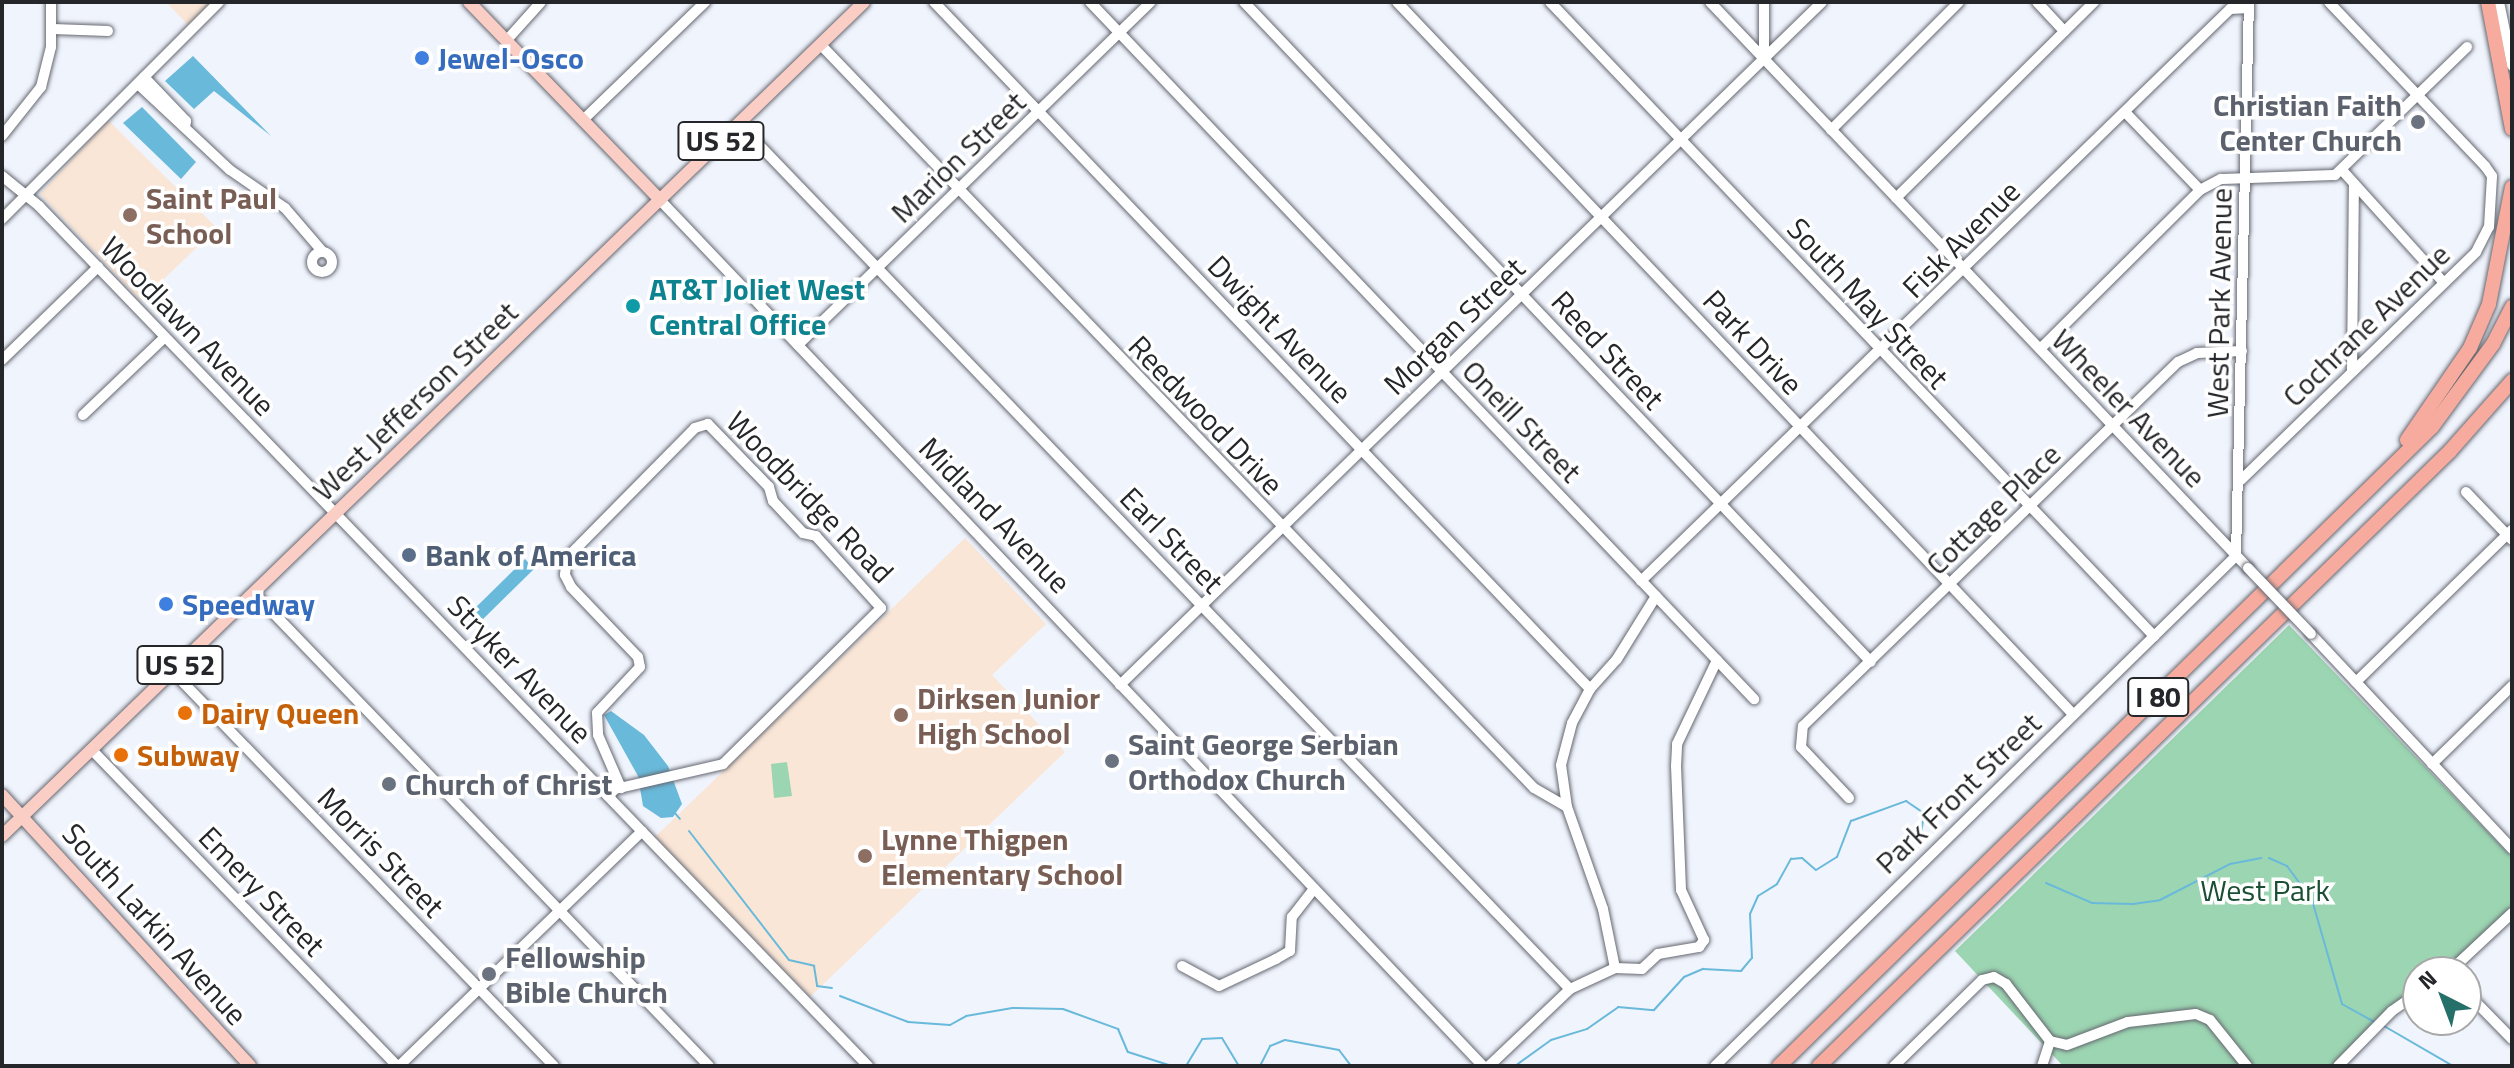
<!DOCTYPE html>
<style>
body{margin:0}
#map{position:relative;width:2514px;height:1068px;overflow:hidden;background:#f0f4fd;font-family:"Titillium Web",sans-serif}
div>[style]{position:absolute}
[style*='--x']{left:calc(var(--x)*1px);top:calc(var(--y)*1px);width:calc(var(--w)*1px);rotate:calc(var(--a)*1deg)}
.education>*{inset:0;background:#fae6d7}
.green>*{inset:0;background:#9cd5b2}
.water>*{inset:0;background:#69b9da}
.stream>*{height:2px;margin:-1px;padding:0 1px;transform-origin:1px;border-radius:1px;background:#69b9da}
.roads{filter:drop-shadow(0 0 2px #656870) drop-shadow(0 0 2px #656870)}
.minor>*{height:10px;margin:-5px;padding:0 5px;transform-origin:5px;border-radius:5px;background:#fff}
.minor>.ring{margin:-5px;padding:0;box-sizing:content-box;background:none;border:10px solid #fff;border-radius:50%}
.major>*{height:12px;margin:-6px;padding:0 6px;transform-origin:6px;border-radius:6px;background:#facdc5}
.highway>*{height:14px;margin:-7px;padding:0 7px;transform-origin:7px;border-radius:7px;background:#f7ab9e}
.bridges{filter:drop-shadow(0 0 2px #656870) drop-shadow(0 0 2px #656870)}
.minor-bridge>*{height:10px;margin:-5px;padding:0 5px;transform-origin:5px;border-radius:5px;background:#fff}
.dots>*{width:22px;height:22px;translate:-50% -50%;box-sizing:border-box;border:4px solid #fff;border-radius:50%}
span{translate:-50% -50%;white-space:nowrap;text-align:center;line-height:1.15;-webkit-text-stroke:7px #fff;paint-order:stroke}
.shield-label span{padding:2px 6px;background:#fff;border:2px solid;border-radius:6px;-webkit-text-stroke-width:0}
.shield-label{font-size:28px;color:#252629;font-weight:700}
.shop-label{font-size:30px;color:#366cbe;font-weight:700}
.left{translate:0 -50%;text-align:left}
.worship-label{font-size:30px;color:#5b616d;font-weight:700}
.right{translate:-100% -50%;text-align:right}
.street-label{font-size:30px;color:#252629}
.education-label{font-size:30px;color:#785e54;font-weight:700}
.culture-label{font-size:30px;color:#0d838f;font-weight:700}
.service-label{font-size:30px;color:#4e5e75;font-weight:700}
.food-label{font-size:30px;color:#c56008;font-weight:700}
.park-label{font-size:30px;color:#1b4f34}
.frame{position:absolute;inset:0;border:4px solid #252629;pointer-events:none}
.north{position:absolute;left:2402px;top:956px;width:80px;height:80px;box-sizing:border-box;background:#fff;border:2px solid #a8a8a9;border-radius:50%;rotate:318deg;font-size:22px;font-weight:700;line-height:32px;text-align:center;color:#252629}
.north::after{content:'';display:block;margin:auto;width:28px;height:36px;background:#26706a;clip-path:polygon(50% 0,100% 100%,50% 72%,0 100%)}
</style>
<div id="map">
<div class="education">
<div style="clip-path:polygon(166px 2px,211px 2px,189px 26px)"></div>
<div style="clip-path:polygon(108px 120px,217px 228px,141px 301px,40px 194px)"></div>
<div style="clip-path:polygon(965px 538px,1046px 624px,992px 675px,1065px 752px,810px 997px,655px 837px)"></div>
</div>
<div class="green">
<div style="clip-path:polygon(2289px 625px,2512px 857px,2512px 907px,2449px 967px,2418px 972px,2418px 990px,2337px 1066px,2063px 1066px,1955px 951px)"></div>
<div style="clip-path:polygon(787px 762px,792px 796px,774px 798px,771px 764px)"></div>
</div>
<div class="water">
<div style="clip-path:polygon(193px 56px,271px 136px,214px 91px,194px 109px,165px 81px)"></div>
<div style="clip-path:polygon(142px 107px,196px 162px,181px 179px,123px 123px)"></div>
<div style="clip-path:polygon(525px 559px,534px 569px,475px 627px,466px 617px)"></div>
<div style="clip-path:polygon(611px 711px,644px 735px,668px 766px,682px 804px,673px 817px,661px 818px,643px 806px,638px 776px,604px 715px)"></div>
</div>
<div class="stream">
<div style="--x:674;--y:812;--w:9;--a:49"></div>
<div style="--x:689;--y:831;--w:163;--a:52.2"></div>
<div style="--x:789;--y:960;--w:26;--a:13"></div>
<div style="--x:814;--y:966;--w:20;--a:81"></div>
<div style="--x:817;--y:986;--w:15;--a:8"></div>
<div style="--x:2269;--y:858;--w:20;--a:24"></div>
<div style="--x:2287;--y:866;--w:42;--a:53.7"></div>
<div style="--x:2312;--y:900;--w:108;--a:73.9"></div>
<div style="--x:2342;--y:1004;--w:38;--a:29"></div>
<div style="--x:2046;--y:883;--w:50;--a:23.5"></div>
<div style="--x:2092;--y:903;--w:41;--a:1.4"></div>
<div style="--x:2133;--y:904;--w:27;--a:-8"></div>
<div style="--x:2160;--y:900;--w:79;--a:-27.2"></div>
<div style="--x:2230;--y:864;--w:32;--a:-11"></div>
<div style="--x:840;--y:996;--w:73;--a:20.9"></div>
<div style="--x:908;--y:1022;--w:42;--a:4.1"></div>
<div style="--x:950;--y:1025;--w:18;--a:-29"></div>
<div style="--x:966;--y:1016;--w:47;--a:-9.9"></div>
<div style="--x:1012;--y:1008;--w:51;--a:1.1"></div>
<div style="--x:1063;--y:1009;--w:59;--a:20"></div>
<div style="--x:1118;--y:1029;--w:25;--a:67"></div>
<div style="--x:1128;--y:1052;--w:46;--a:17.7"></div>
<div style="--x:2384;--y:1026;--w:80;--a:30.1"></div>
<div style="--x:1186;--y:1066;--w:31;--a:-59"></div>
<div style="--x:1202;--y:1039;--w:20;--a:-3"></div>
<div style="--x:1222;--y:1038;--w:33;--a:59"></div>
<div style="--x:1260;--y:1066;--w:22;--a:-63"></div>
<div style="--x:1270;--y:1046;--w:16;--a:-22"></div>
<div style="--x:1285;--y:1040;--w:55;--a:10.5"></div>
<div style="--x:1339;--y:1050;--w:20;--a:53"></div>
<div style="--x:1515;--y:1066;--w:44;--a:-35.8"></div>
<div style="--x:1551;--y:1040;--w:38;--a:-17"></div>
<div style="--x:1587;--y:1029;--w:38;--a:-35"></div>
<div style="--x:1618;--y:1007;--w:36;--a:5"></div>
<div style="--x:1654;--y:1010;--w:45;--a:-47.7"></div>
<div style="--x:1684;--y:977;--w:21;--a:-23"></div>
<div style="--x:1703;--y:969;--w:38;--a:3"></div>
<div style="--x:1741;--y:971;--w:17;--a:-50"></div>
<div style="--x:1752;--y:958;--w:44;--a:-92.6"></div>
<div style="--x:1750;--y:914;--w:20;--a:-66"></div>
<div style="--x:1758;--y:896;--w:22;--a:-32"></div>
<div style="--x:1777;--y:884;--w:29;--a:-61"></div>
<div style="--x:1791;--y:859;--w:11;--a:-5"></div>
<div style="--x:1802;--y:858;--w:18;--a:41"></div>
<div style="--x:1816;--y:870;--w:25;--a:-32"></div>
<div style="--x:1837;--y:857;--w:39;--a:-69"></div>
<div style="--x:1851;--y:821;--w:59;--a:-20"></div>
<div style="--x:1906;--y:801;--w:22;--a:34"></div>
<div style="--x:1924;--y:813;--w:34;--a:98"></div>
</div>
<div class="roads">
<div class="minor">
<div style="--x:934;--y:2;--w:950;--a:46.32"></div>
<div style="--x:1090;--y:2;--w:963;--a:46.39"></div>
<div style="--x:1244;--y:2;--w:910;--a:46.47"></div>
<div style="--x:1397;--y:2;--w:982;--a:46.49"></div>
<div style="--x:1550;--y:2;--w:876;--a:46.39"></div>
<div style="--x:1710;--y:2;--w:781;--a:46.45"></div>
<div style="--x:2037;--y:2;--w:40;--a:47"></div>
<div style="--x:2499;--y:2;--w:65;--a:78.5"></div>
<div style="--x:53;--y:29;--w:55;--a:2.1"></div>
<div style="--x:506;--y:41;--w:52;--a:-48.1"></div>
<div style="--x:820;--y:44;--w:1031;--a:46.18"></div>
<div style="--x:1534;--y:788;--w:38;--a:30"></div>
<div style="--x:1764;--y:59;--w:57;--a:-90"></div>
<div style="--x:144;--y:77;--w:61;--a:46.3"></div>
<div style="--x:186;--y:121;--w:6;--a:99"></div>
<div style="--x:138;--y:84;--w:126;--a:43.1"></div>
<div style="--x:230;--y:170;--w:67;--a:34.6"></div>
<div style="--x:285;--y:208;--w:58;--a:49.2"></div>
<div style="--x:2125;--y:112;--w:108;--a:46.1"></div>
<div style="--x:583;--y:120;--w:170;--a:-44"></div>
<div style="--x:739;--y:124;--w:1199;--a:46.15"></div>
<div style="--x:1831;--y:130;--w:181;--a:-45"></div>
<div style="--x:2;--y:136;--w:63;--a:-51.5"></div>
<div style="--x:41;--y:87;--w:41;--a:-76"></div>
<div style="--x:51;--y:47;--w:45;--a:-90"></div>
<div style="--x:2342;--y:170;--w:152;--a:47.9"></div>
<div style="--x:2;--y:176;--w:48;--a:39"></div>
<div style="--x:39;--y:206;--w:1195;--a:46.05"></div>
<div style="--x:1896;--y:198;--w:279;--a:-44.7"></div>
<div style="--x:660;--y:200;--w:1195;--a:46.46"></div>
<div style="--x:2;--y:219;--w:307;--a:-45"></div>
<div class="ring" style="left:312px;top:252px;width:10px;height:10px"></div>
<div style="--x:798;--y:345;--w:492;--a:-44.2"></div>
<div style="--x:2040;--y:349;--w:226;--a:-44.8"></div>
<div style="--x:2200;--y:190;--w:24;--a:-28"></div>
<div style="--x:2221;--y:179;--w:114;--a:-2"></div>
<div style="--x:2335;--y:175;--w:184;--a:-44.1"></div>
<div style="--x:2;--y:360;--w:134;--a:-44.1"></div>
<div style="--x:2352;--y:370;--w:186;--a:-89.4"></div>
<div style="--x:83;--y:415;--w:113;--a:-43.6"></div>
<div style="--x:2241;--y:480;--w:327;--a:-44.1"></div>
<div style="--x:2476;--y:252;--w:28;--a:-63"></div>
<div style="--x:2489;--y:227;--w:51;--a:-86.6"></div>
<div style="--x:2492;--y:176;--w:12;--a:-125"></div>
<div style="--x:2485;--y:166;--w:226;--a:-133.6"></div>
<div style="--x:2466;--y:492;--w:66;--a:46.2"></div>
<div style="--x:1641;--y:581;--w:821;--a:-44.16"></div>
<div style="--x:2230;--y:9;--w:19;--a:-3"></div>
<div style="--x:254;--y:593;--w:656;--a:46.11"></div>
<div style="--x:2311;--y:634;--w:294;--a:46.9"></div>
<div style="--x:173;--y:672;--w:548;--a:45.96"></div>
<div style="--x:2356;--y:682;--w:218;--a:-44.3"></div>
<div style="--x:1120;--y:685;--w:979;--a:-44.21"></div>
<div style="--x:92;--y:750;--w:439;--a:46"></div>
<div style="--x:2432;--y:764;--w:112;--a:-44.3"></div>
<div style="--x:608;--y:796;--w:10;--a:-45"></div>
<div style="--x:615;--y:789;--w:111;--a:-13"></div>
<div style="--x:723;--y:764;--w:222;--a:-44.6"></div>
<div style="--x:881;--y:608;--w:97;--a:-132.1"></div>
<div style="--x:816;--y:536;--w:13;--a:-167"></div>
<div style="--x:803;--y:533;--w:44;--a:-133.2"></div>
<div style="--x:773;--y:501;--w:15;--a:-106"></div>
<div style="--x:769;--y:487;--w:88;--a:-134.1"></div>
<div style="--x:708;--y:424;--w:14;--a:163"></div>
<div style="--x:695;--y:428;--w:182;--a:134.6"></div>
<div style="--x:567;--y:558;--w:17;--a:97"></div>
<div style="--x:565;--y:575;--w:13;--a:63"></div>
<div style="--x:571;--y:587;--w:97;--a:46.3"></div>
<div style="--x:638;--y:657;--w:10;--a:79"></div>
<div style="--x:640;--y:667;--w:63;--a:133.1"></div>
<div style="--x:597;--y:713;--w:22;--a:87"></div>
<div style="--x:598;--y:735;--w:58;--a:66.5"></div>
<div style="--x:1849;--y:798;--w:70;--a:-133.3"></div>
<div style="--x:1801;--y:747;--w:21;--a:-85"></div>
<div style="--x:1803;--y:726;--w:523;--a:-44.15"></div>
<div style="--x:2178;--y:362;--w:21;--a:-25"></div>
<div style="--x:2197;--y:353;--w:45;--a:-2.5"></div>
<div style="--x:1182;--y:966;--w:42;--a:28.4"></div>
<div style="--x:1219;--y:986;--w:63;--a:-25.3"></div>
<div style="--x:1276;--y:959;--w:16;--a:-30"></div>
<div style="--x:1290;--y:951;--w:34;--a:-87"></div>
<div style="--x:1292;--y:917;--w:36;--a:-52"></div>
<div style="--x:1615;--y:968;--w:27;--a:2"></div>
<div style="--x:1642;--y:969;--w:22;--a:-43"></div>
<div style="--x:1658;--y:954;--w:42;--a:-9.7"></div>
<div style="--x:1699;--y:947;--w:9;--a:-54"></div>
<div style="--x:1704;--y:940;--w:55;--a:-114.7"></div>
<div style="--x:1681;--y:890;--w:124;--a:-92.3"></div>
<div style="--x:1676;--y:766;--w:22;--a:-87"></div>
<div style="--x:1677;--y:744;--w:93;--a:-64.5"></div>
<div style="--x:2449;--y:972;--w:86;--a:-43.1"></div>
<div style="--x:2466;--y:992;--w:66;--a:45.6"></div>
<div style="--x:399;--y:1066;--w:338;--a:-44"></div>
<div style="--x:1489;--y:1066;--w:112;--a:-43.5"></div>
<div style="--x:1570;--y:989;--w:50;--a:-25"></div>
<div style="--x:1615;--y:968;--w:60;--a:-101.5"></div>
<div style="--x:1603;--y:909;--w:108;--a:-109.4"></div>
<div style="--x:1567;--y:807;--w:42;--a:-98.1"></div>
<div style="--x:1561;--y:765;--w:43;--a:-75.3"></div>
<div style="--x:1572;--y:723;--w:38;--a:-62"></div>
<div style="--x:1590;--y:689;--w:40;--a:-48"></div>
<div style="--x:1617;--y:659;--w:74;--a:-58.2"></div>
<div style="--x:1715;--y:1066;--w:729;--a:-44.39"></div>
<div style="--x:2236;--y:556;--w:554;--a:-88.66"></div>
<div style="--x:1894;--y:1066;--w:123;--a:-44.3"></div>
<div style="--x:1982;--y:980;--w:12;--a:-14"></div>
<div style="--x:1994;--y:977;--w:14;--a:30"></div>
<div style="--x:2006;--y:984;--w:72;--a:52.3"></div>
<div style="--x:2050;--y:1041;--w:17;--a:13"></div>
<div style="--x:2067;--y:1045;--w:65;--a:-20.7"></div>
<div style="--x:2128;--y:1022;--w:68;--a:-6.7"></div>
<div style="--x:2196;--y:1014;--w:15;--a:23"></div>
<div style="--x:2210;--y:1020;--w:59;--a:51.2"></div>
<div style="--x:2042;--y:1066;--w:26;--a:-72"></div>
<div style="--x:2338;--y:1066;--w:77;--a:-45.5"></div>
<div style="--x:2392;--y:1011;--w:32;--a:-35"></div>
</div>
<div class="major">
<div style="--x:469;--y:2;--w:275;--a:46"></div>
<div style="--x:2;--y:795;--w:367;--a:47.5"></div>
<div style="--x:2;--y:836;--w:1199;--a:-44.05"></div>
</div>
<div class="highway">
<div style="--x:2488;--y:2;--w:129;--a:79.3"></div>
<div style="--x:2407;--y:440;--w:112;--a:-55.6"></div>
<div style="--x:2470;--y:348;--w:48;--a:-66.6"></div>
<div style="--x:2489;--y:304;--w:119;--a:-78.9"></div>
<div style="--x:1779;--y:1066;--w:914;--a:-44.38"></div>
<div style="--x:2432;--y:427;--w:103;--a:-53.7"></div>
<div style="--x:2493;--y:344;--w:42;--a:-62.8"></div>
<div style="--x:1819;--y:1066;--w:881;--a:-44.26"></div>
<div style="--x:2450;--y:451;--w:94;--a:-48.5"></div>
</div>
</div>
<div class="bridges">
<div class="minor-bridge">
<div style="--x:2248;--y:568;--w:91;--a:46.3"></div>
</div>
</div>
<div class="dots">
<div style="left:422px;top:58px;background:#3f7fe0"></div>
<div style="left:2418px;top:122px;background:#6b7280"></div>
<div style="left:130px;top:215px;background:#8d6e63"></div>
<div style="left:633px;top:306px;background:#0f9aa8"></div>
<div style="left:409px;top:555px;background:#5c6f8a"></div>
<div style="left:166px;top:604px;background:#3f7fe0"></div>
<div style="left:185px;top:713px;background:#e8710a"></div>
<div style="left:901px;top:715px;background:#8d6e63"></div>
<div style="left:121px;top:755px;background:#e8710a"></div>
<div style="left:1112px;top:761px;background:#6b7280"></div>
<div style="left:389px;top:784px;background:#6b7280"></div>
<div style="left:865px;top:856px;background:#8d6e63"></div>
<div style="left:489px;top:974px;background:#6b7280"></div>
</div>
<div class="shield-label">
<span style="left:721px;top:141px">US 52</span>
<span style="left:180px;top:665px">US 52</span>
<span style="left:2158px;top:697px">I 80</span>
</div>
<div class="shop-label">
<span class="left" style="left:438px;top:58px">Jewel-Osco</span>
<span class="left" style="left:182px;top:604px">Speedway</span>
</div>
<div class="worship-label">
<span class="right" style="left:2402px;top:122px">Christian Faith<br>Center Church</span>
<span class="left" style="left:1128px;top:761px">Saint George Serbian<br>Orthodox Church</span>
<span class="left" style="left:405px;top:784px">Church of Christ</span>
<span class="left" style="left:505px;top:974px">Fellowship<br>Bible Church</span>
</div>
<div class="street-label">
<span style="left:958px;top:157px;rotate:-44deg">Marion Street</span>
<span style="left:1961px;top:239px;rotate:-45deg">Fisk Avenue</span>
<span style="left:1868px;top:303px;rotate:47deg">South May Street</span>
<span style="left:2219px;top:303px;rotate:-89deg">West Park Avenue</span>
<span style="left:2366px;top:325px;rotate:-44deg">Cochrane Avenue</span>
<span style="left:188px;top:326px;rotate:46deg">Woodlawn Avenue</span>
<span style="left:1454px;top:326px;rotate:-44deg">Morgan Street</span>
<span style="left:1280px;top:329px;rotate:46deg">Dwight Avenue</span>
<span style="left:1753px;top:342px;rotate:47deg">Park Drive</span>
<span style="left:1608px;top:350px;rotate:47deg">Reed Street</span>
<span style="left:415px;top:401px;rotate:-44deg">West Jefferson Street</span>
<span style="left:2129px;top:408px;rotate:46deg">Wheeler Avenue</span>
<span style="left:1206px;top:415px;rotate:46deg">Reedwood Drive</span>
<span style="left:1522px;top:421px;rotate:46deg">Oneill Street</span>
<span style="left:810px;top:497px;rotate:46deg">Woodbridge Road</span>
<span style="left:1993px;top:509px;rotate:-44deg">Cottage Place</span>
<span style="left:995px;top:515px;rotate:46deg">Midland Avenue</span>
<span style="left:1172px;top:540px;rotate:46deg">Earl Street</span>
<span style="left:520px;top:669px;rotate:46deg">Stryker Avenue</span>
<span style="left:1958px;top:793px;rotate:-44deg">Park Front Street</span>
<span style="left:381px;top:852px;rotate:46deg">Morris Street</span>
<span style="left:262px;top:891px;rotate:46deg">Emery Street</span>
<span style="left:155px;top:924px;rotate:48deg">South Larkin Avenue</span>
</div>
<div class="education-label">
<span class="left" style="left:146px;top:215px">Saint Paul<br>School</span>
<span class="left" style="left:917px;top:715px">Dirksen Junior<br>High School</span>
<span class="left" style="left:881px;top:856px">Lynne Thigpen<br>Elementary School</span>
</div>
<div class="culture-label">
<span class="left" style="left:649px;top:306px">AT&amp;T Joliet West<br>Central Office</span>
</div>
<div class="service-label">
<span class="left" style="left:425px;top:555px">Bank of America</span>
</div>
<div class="food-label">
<span class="left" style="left:201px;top:713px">Dairy Queen</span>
<span class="left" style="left:137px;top:755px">Subway</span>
</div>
<div class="park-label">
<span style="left:2265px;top:890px">West Park</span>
</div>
<div class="frame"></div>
<div class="north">N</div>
</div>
